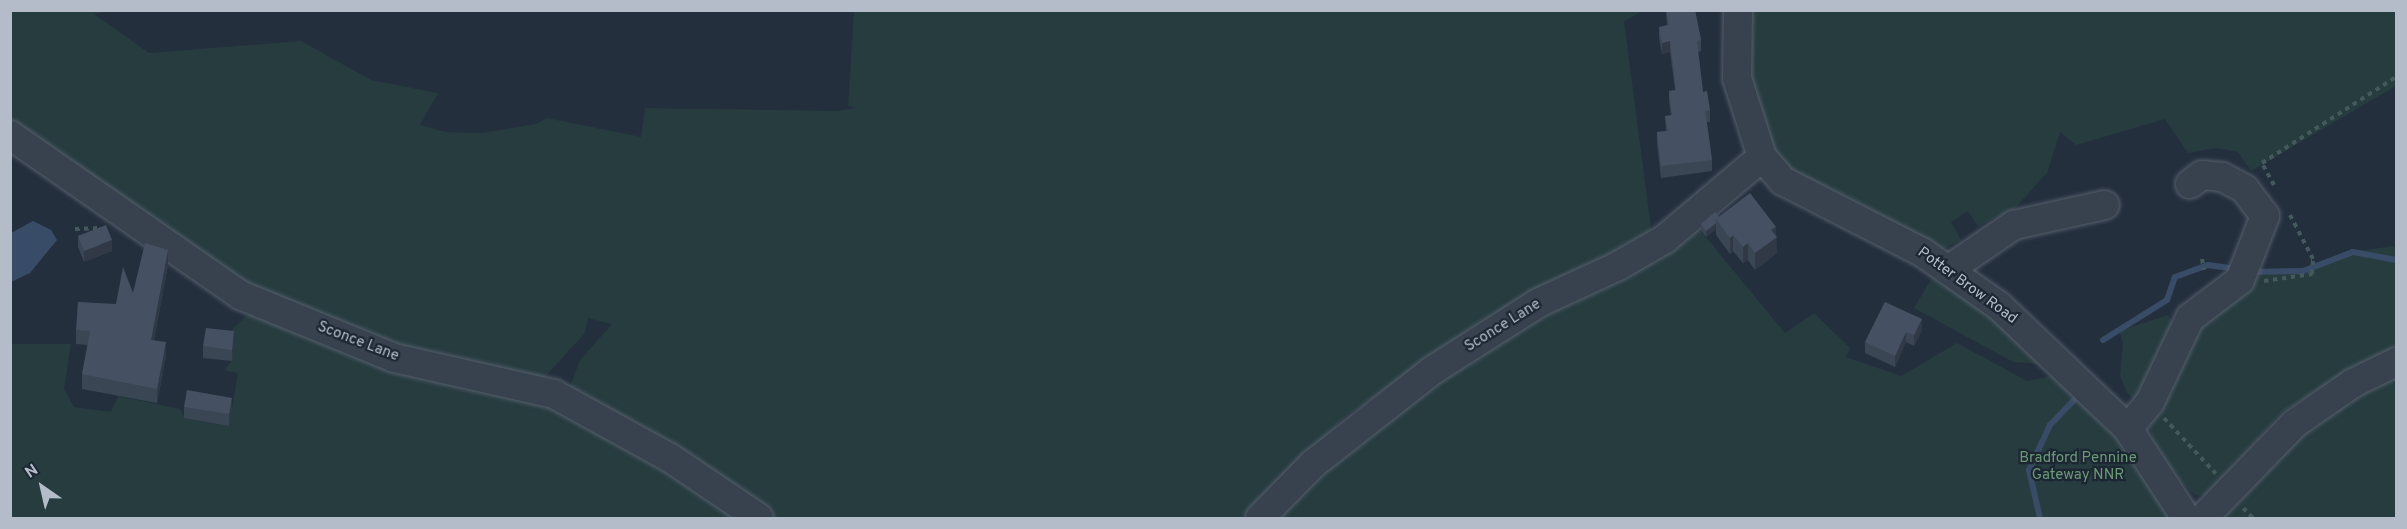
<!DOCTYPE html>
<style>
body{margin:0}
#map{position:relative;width:2407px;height:529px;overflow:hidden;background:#242f3e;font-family:Overpass,sans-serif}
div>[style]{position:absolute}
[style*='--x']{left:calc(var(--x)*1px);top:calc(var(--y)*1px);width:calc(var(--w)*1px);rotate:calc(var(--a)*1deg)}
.green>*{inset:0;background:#263c3f}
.water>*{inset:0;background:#394c67}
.stream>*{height:6px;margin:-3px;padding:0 3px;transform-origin:3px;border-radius:3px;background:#394c67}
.path>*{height:4px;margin-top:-2px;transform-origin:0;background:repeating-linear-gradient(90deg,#44595c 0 4.5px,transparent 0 9px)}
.roads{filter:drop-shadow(0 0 2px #565f6c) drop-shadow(0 0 2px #565f6c)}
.minor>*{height:28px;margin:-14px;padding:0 14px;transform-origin:14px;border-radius:14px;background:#38414e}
.wall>*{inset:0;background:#3b4654}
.shaded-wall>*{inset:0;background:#303945}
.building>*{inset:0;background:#455162}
span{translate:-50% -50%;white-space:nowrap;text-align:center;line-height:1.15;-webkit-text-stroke:4.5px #1d2633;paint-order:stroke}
.street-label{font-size:15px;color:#b4bcc9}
.park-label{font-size:15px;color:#6b9a76}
.frame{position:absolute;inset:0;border:12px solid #b4bcc9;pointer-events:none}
.north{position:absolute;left:12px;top:457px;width:60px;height:60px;-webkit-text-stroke:4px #1d2633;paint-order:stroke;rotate:326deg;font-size:16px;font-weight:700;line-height:24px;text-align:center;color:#b4bcc9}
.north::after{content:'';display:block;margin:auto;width:21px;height:27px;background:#b4bcc9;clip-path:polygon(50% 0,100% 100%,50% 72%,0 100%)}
</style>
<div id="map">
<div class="green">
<div style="clip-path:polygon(10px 11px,111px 11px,94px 14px,149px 53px,301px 41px,371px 80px,438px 93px,420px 125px,445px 132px,483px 133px,536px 124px,547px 118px,641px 137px,645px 108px,836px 111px,857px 108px,848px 106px,854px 11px,1643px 11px,1624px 21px,1652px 236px,1631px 240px,1631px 253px,1439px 353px,1346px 416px,1244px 518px,766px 518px,568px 392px,580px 360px,612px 324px,588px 318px,584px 334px,545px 377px,524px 379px,355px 336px,248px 284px,11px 129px)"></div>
<div style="clip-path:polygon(1749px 11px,2396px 11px,2396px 86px,2251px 171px,2238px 152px,2216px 148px,2188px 153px,2165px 119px,2076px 145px,2060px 132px,2047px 173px,2014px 209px,1978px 226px,1968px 211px,1951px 222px,1961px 240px,1941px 250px,1779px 164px,1751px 96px)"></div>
<div style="clip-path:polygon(1695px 224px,1785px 333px,1814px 313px,1850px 348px,1846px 357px,1901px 376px,1957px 343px,2027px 381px,2057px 375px,2123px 439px,2173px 518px,1273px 518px,1325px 463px,1528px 316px)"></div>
<div style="clip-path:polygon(2393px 246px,2396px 251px,2396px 350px,2345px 373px,2281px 413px,2212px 492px,2207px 496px,2195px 495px,2179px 480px,2153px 441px,2149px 425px,2186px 334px,2258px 273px,2303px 271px,2353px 252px)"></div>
<div style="clip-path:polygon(1936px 271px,1979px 304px,2040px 364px,2013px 362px,1914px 308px)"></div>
<div style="clip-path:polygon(251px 311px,551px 405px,747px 518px,11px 518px,11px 344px,71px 344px,64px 389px,74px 407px,111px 412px,118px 396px,180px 409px,185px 418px,229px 426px,238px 373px,224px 370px,232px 361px,232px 330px)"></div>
<div style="clip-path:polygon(2168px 315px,2173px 323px,2137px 401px,2127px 393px,2120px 376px,2123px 342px,2119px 331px)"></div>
<div style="clip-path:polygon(2396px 377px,2396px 518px,2210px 518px,2328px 410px)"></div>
</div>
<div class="water">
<div style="clip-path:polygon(33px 221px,51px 230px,57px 240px,30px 273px,11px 282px,11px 233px)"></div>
</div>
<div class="stream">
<div style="--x:2250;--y:272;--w:53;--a:-1.1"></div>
<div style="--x:2303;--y:271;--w:53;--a:-20.8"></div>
<div style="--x:2353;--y:252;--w:44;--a:10.5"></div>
<div style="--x:2103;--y:340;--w:75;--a:-32"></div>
<div style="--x:2167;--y:300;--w:24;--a:-71"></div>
<div style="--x:2175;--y:277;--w:35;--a:-20"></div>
<div style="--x:2208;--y:265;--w:29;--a:8"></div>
<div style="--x:2040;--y:518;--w:49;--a:-102.9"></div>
<div style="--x:2029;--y:470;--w:50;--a:-65"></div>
<div style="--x:2050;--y:425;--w:36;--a:-46"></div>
</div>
<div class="path">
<div style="--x:2274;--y:185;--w:25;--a:-119"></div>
<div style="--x:2262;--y:163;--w:159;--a:-32.7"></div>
<div style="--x:75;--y:229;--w:26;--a:-2"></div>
<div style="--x:2202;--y:259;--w:11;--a:80"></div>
<div style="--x:2264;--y:281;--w:49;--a:-8.3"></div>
<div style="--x:2312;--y:274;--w:15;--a:-86"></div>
<div style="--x:2313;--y:259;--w:52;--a:-117.6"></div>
<div style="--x:2164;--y:418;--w:76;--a:47.1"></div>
<div style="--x:2243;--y:508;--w:14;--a:45"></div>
</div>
<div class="roads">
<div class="minor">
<div style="--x:1738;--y:10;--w:68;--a:90.8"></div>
<div style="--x:1737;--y:78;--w:83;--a:72.4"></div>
<div style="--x:1762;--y:157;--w:32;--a:49"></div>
<div style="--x:1783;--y:181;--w:156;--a:27.1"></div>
<div style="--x:1922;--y:252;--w:94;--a:35"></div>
<div style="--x:1999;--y:306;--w:178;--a:43.6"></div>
<div style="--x:2128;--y:429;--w:106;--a:56.9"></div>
<div style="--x:10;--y:135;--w:280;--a:34.8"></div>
<div style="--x:240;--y:295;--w:166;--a:22.2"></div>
<div style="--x:394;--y:358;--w:164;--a:12.7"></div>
<div style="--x:554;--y:394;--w:132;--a:28.9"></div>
<div style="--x:670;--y:458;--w:107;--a:34"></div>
<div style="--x:1948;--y:270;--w:80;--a:-34.3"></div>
<div style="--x:2014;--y:225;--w:93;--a:-12.4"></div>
<div style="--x:2128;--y:429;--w:35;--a:-51"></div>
<div style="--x:2150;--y:402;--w:93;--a:-64.5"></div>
<div style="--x:2190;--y:318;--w:63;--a:-37.2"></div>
<div style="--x:2240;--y:280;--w:69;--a:-68.7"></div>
<div style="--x:2265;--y:216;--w:34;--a:-127"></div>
<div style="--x:2245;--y:189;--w:26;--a:-152"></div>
<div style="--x:2222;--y:177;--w:20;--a:-174"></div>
<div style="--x:2202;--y:175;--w:15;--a:143"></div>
<div style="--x:1260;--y:518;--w:76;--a:-45.5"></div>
<div style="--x:1313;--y:464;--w:152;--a:-38.1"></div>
<div style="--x:1433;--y:370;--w:125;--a:-32.5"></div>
<div style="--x:1538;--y:303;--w:88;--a:-24.8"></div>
<div style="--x:1618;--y:266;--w:54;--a:-29.9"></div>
<div style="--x:1665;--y:239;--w:127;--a:-40.2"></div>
<div style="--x:2203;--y:518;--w:131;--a:-45.9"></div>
<div style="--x:2294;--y:424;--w:72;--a:-34.8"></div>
<div style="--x:2353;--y:383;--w:48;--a:-26"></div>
</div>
</div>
<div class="wall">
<div style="clip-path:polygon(1666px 10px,1695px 10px,1701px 40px,1701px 51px,1698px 52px,1703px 92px,1710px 110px,1710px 122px,1707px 122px,1712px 160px,1712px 171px,1661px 178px,1657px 144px,1657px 132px,1666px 131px,1665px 116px,1671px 116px,1669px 102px,1669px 91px,1675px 90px,1670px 52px,1662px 54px,1659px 38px,1659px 27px,1667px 25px)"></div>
<div style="clip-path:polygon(1719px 217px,1776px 236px,1777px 253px,1755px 270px,1748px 260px,1743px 263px,1733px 251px,1730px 254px,1716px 235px,1716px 229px,1706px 237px,1701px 230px,1701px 224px)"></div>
<div style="clip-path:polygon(78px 236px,112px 251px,84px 262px,78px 247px)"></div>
<div style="clip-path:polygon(168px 265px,154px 340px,166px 356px,157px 403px,82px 389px,82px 374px,88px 345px,76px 344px,76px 330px,133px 293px)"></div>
<div style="clip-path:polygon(1885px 302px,1922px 330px,1914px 346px,1906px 342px,1895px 367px,1865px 353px,1865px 342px)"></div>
<div style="clip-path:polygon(234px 342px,232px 361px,203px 358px,203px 346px)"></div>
<div style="clip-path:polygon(184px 407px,232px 409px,229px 426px,184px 418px)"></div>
</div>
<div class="shaded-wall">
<div style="clip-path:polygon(1670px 41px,1670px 52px,1662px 54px,1662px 43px)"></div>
<div style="clip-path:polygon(1716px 223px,1716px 229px,1706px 237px,1706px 231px)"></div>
<div style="clip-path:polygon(1776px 227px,1777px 253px,1755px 270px,1755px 253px,1771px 230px)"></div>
<div style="clip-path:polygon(1733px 235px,1733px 251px,1730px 254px,1730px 238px)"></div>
<div style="clip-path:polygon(112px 240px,112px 251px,84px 262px,84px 251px)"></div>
<div style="clip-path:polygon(1748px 243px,1748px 260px,1743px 263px,1743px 247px)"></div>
<div style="clip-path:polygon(168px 250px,168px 265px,151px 354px,151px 340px)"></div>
<div style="clip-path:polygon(1922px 319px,1922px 330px,1914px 346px,1914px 335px)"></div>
<div style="clip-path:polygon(234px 331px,234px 342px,232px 361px,232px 350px)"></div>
<div style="clip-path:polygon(1906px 332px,1906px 342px,1895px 367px,1895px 356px)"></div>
<div style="clip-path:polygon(166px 342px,166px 356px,157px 403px,157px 389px)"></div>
<div style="clip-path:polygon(232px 398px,232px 409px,229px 426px,229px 414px)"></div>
</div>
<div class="building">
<div style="clip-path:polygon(1666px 10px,1695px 10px,1701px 40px,1697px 41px,1703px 92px,1707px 91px,1710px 110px,1705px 111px,1712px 160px,1661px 166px,1657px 132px,1668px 131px,1665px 116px,1672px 115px,1669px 91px,1676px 90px,1670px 41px,1662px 43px,1659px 27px,1669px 25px)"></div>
<div style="clip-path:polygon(1750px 193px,1776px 227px,1771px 230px,1777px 237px,1755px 253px,1748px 243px,1743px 247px,1733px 235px,1730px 238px,1716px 219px)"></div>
<div style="clip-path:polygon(1715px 212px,1719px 217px,1716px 219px,1716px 223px,1706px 231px,1701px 224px)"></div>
<div style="clip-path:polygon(106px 225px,112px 240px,84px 251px,78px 236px)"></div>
<div style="clip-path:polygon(145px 243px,168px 250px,151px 340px,166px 342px,157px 389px,82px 374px,90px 331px,76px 330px,78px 302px,116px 304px,123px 267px,133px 293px)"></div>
<div style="clip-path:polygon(1885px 302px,1922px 319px,1914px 335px,1906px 332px,1895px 356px,1865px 342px)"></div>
<div style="clip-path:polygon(206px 328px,234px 331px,232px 350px,203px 346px)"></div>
<div style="clip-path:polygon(187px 390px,232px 398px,229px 414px,184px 407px)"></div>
</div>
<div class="street-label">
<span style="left:1967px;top:286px;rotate:36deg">Potter Brow Road</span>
<span style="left:1503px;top:326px;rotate:-32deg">Sconce Lane</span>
<span style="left:358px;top:342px;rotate:21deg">Sconce Lane</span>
</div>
<div class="park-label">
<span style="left:2078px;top:467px">Bradford Pennine<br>Gateway NNR</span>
</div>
<div class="frame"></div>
<div class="north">N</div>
</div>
